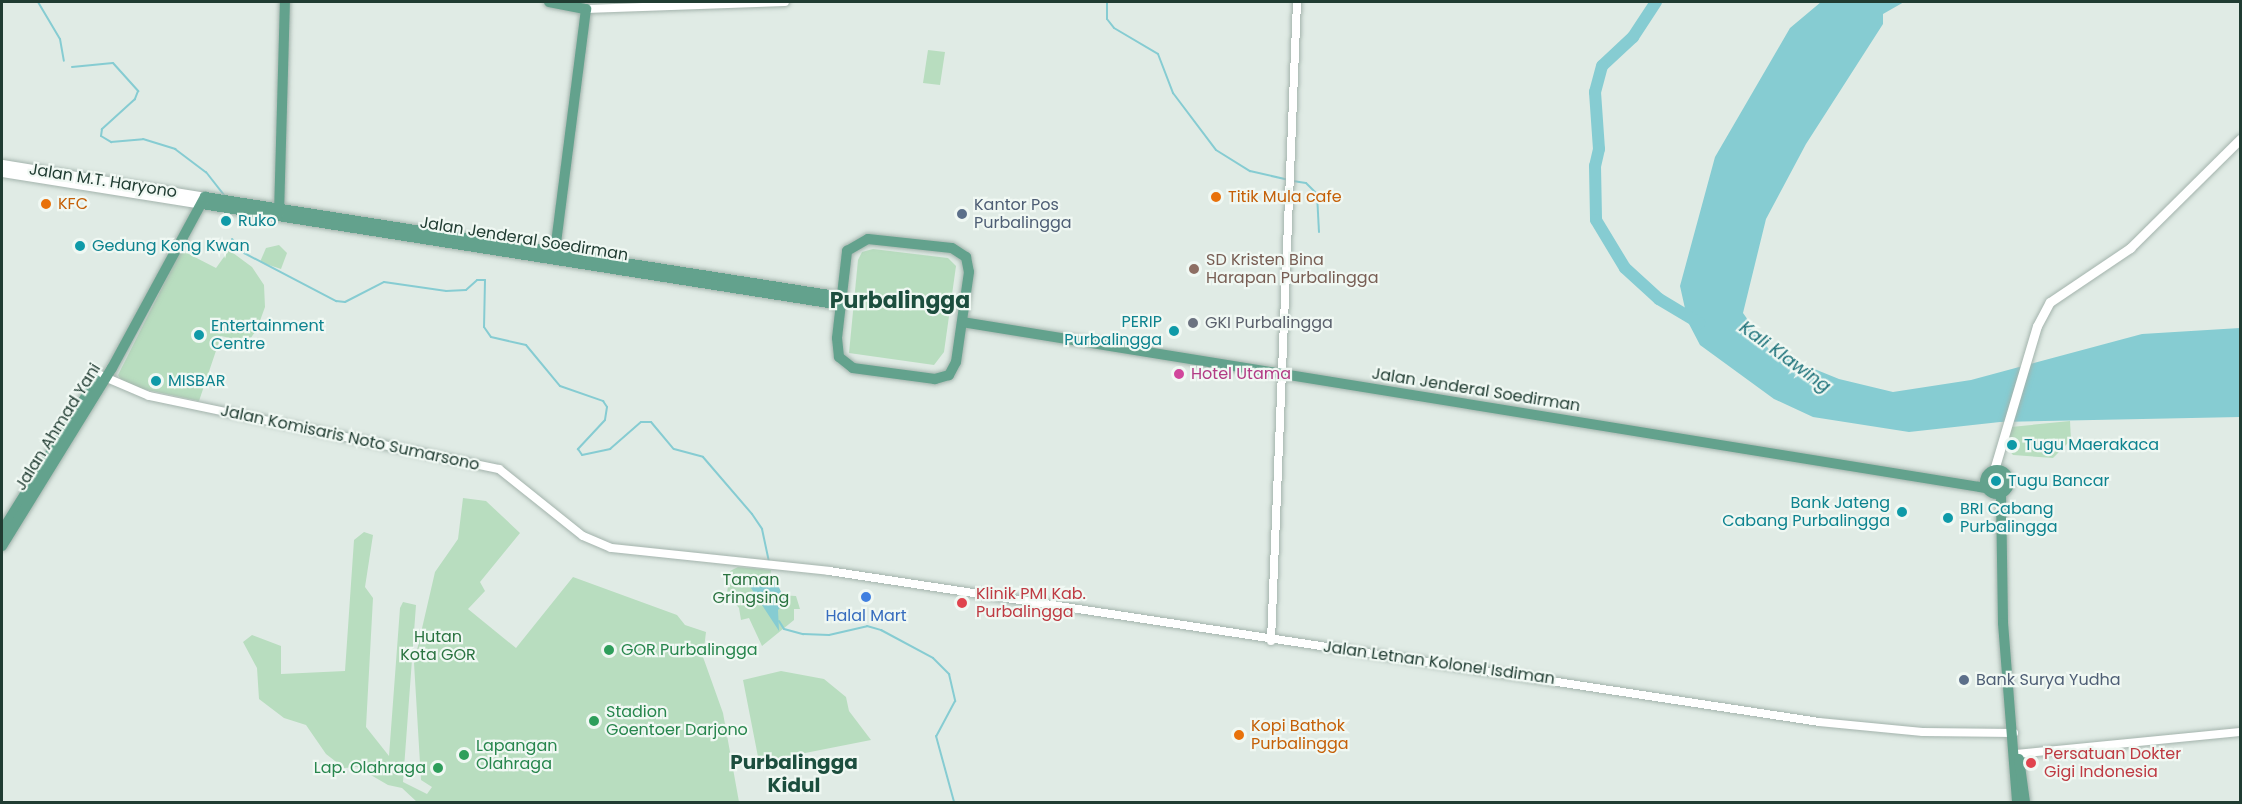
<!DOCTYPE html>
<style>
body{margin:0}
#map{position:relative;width:2242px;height:804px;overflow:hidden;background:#e0ebe5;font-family:Poppins,sans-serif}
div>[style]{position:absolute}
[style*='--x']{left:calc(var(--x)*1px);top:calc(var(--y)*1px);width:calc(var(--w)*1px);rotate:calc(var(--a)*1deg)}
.green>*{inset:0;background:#b8ddbf}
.water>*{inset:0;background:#86ccd2}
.stream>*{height:2px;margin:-1px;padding:0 1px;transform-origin:1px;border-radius:1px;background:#86ccd2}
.river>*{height:12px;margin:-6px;padding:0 6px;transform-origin:6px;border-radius:6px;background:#86ccd2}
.roads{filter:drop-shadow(0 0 2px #a3b3ac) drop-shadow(0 0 2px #a3b3ac)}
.tertiary>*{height:8px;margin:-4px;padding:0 4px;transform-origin:4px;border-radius:4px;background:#fff}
.secondary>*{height:9px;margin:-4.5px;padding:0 4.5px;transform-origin:4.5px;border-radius:4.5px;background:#fff}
.primary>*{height:10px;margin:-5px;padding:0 5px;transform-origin:5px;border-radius:5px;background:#63a28d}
.primary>.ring{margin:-5px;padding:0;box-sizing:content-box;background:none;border:10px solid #63a28d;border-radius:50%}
.dots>*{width:16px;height:16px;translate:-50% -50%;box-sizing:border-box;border:3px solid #f0f8f3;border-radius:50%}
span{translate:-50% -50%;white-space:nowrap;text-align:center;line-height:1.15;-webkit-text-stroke:4.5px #f0f8f3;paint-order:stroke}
.street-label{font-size:16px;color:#203c32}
.food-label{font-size:16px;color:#c56008}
.left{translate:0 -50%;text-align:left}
.service-label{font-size:16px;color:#4e5e75}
.culture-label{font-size:16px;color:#0d838f}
.right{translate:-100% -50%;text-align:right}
.education-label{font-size:16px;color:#785e54}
.worship-label{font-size:16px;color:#5b616d}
.hotel-label{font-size:16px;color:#b23c85}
.park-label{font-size:16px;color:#2a7340}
.health-label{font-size:16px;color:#be3a42}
.shop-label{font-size:16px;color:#366cbe}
.leisure-label{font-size:16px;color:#27864d}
.water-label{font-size:18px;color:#1a7078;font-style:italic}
.quarter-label{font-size:20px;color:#1c4e3e;font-weight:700}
.district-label{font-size:22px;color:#1c4e3e;font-weight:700}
.frame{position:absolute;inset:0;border:3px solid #203c32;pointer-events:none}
</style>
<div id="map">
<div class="green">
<div style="clip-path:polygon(928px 50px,945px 52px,940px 85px,923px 83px)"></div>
<div style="clip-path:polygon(279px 245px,287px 253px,281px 269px,260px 262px,266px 248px)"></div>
<div style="clip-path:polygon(873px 249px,948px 258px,956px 266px,944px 352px,934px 365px,849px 353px,858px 260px,862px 252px)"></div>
<div style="clip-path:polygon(181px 250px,216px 268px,229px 250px,252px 267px,264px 285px,265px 307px,257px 329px,248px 342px,221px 336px,199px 401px,124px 385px,118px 375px)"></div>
<div style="clip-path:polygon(2070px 421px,2071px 440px,2053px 458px,2013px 455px,2007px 448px,2011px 427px)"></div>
<div style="clip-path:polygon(463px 498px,486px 501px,520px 533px,480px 582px,485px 591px,468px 609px,516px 648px,573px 577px,677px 615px,685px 625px,706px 632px,703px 657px,723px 713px,739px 802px,417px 802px,402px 788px,388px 785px,357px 767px,344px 768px,326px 754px,306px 725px,284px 718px,259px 699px,257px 668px,243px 642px,252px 635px,281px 646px,281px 674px,345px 671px,354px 540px,364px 532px,373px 535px,365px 587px,373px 598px,366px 727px,389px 756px,400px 608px,403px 602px,416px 605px,403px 782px,427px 794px,432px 787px,421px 780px,414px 663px,435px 572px,458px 539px)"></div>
<div style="clip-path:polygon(738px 567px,771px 570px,770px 582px,777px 595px,796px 596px,800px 609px,794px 609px,794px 620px,762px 646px,749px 618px,741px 620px,739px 608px,727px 593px,730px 571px)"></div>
<div style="clip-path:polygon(781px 671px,824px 679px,846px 697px,849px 711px,871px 740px,759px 762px,743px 680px)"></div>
</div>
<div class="water">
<div style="clip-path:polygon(1821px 2px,1904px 2px,1883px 14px,1883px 24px,1806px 144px,1766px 219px,1743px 313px,1770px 351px,1839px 379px,1893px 392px,1971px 380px,2142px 334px,2240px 328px,2240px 417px,2000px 422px,1909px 432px,1813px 417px,1774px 399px,1700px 345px,1688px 322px,1680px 286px,1715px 157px,1790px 28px)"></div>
<div style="clip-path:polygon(774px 576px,785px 601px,778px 610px,779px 631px,751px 588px,758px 577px)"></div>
</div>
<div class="stream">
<div style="--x:38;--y:2;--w:43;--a:59.3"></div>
<div style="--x:60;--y:39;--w:22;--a:80"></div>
<div style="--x:1107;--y:2;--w:17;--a:90"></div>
<div style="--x:1107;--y:19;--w:11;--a:52"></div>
<div style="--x:1114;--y:28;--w:51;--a:30.6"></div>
<div style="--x:1158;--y:54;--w:42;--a:69"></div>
<div style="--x:1173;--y:93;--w:71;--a:53"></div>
<div style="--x:1216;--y:150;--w:40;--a:32"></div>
<div style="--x:1250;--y:171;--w:39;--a:13"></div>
<div style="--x:72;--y:67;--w:41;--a:-5.6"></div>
<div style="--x:113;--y:63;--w:38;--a:48"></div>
<div style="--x:138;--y:91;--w:9;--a:111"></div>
<div style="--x:135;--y:99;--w:45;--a:137.7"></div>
<div style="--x:102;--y:129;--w:7;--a:98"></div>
<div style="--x:101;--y:136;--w:12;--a:31"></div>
<div style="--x:111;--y:142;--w:32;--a:-5"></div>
<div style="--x:143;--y:139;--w:34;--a:17"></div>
<div style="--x:175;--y:149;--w:39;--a:37"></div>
<div style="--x:206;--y:172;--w:31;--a:52"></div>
<div style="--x:1293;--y:181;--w:13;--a:9"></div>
<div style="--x:1306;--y:183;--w:16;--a:45"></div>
<div style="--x:1317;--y:194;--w:38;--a:87"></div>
<div style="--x:232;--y:239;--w:18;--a:49"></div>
<div style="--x:244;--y:253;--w:104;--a:27.6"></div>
<div style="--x:336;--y:301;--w:9;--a:6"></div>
<div style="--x:345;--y:302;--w:44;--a:-27.1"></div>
<div style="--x:384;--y:282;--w:63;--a:8.3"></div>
<div style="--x:446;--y:291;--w:20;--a:-3"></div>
<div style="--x:466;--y:290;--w:15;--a:-42"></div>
<div style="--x:477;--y:280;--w:8;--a:0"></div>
<div style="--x:485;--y:280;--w:47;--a:91.2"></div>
<div style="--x:484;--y:327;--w:12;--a:55"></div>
<div style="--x:491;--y:337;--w:36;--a:13"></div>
<div style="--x:526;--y:345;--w:53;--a:50.3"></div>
<div style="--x:560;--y:386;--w:46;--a:19.2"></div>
<div style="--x:603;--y:401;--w:7;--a:56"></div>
<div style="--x:607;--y:407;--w:13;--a:99"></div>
<div style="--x:605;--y:420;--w:40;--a:133"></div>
<div style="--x:578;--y:449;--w:7;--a:56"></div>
<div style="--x:582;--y:455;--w:29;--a:-12"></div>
<div style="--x:610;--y:449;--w:41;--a:-41.1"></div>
<div style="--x:641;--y:422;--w:10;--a:0"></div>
<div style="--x:651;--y:422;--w:35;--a:50"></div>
<div style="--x:674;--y:449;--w:30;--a:15"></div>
<div style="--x:703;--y:457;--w:75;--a:49.3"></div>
<div style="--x:752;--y:514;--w:18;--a:56"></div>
<div style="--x:762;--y:529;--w:35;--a:78"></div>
<div style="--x:779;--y:621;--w:9;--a:58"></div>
<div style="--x:784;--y:629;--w:20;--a:15"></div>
<div style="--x:803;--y:634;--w:26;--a:2"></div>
<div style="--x:829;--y:635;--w:39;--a:-13"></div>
<div style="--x:867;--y:626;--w:15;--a:16"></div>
<div style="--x:881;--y:630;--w:59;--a:28.3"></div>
<div style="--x:933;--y:658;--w:23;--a:45"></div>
<div style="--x:949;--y:674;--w:28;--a:77"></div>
<div style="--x:955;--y:701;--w:40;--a:118"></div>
<div style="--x:936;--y:736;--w:68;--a:74.7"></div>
</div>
<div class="river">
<div style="--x:1656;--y:2;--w:42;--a:123.3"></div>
<div style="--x:1633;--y:37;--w:42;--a:136.9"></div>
<div style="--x:1602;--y:66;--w:27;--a:105"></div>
<div style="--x:1595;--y:92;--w:57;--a:86"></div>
<div style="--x:1599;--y:149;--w:17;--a:103"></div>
<div style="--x:1595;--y:166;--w:54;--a:88.9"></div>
<div style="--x:1596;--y:220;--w:56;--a:58.9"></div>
<div style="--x:1625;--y:268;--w:46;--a:42.4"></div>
<div style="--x:1659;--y:299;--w:47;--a:31"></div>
</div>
<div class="roads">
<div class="tertiary">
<div style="--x:586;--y:9;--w:199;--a:-2"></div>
<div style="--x:100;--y:375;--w:53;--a:23.2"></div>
<div style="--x:149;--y:396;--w:358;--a:11.8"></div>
<div style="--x:499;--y:469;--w:107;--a:38.6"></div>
<div style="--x:583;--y:536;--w:30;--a:23"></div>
<div style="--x:611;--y:548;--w:219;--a:6"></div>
<div style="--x:829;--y:571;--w:1001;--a:8.67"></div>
<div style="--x:1819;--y:722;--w:104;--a:5.5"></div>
<div style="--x:1923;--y:732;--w:91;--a:0.6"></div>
<div style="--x:1271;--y:641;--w:640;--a:-87.67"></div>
<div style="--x:2016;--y:754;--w:225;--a:-5.6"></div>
</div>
<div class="secondary">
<div style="--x:2;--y:164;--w:206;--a:9.2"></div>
<div style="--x:2;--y:172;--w:203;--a:9.1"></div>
<div style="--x:1994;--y:470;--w:150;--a:-73.4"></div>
<div style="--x:2037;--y:326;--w:27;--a:-62"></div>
<div style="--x:2050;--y:302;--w:97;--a:-34"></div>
<div style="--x:2130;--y:248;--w:155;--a:-44.7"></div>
</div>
<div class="primary">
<div style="--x:549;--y:2;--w:38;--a:11"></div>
<div style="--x:586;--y:9;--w:245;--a:97.3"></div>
<div style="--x:202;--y:204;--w:647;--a:8.98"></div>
<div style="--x:279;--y:214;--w:212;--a:-88.4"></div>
<div style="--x:868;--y:239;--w:84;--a:6.1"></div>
<div style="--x:952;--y:248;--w:17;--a:33"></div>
<div style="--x:966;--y:257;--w:15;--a:79"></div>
<div style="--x:969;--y:272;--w:91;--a:98.2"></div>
<div style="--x:956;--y:362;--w:15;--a:118"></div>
<div style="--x:949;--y:375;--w:15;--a:164"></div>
<div style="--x:935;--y:379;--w:83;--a:-172.4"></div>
<div style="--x:853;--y:368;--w:18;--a:-142"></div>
<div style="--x:839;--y:357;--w:19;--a:-96"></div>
<div style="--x:837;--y:338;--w:88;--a:-83.4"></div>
<div style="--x:847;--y:251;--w:24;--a:-30"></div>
<div style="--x:962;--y:322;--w:1037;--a:9.21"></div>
<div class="ring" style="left:1985px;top:470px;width:14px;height:14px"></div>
<div style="--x:2001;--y:494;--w:129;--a:89.1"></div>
<div style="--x:2003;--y:623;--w:180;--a:85.5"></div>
<div style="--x:2;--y:531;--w:178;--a:-58.1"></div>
<div style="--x:2;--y:546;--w:209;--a:-58.3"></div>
<div style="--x:112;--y:368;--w:195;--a:-61.5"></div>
<div style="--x:205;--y:197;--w:645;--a:8.92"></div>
<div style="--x:2019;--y:759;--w:43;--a:82.1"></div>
</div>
</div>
<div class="dots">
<div style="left:1216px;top:197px;background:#e8710a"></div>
<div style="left:46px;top:204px;background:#e8710a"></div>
<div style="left:962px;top:214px;background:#5c6f8a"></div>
<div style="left:226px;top:221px;background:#0f9aa8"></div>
<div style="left:80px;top:246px;background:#0f9aa8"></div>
<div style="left:1194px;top:269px;background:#8d6e63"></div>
<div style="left:1193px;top:323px;background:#6b7280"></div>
<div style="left:1174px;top:331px;background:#0f9aa8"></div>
<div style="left:199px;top:335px;background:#0f9aa8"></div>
<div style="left:1179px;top:374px;background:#d1479c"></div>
<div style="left:156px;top:381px;background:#0f9aa8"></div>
<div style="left:2012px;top:445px;background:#0f9aa8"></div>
<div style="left:1996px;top:481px;background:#0f9aa8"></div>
<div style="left:1902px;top:512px;background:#0f9aa8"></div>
<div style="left:1948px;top:518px;background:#0f9aa8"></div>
<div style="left:866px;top:597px;background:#3f7fe0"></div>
<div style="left:962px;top:603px;background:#e0444e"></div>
<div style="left:609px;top:650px;background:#2e9e5b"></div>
<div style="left:1964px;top:680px;background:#5c6f8a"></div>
<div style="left:594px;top:721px;background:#2e9e5b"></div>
<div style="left:1239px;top:735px;background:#e8710a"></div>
<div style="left:464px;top:755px;background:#2e9e5b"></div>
<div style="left:2031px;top:763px;background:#e0444e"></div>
<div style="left:438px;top:768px;background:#2e9e5b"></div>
</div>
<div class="street-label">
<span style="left:103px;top:181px;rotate:9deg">Jalan M.T. Haryono</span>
<span style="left:524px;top:239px;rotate:9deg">Jalan Jenderal Soedirman</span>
<span style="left:1476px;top:390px;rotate:9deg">Jalan Jenderal Soedirman</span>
<span style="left:58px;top:427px;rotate:-58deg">Jalan Ahmad Yani</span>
<span style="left:350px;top:438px;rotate:12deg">Jalan Komisaris Noto Sumarsono</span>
<span style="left:1439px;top:663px;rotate:8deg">Jalan Letnan Kolonel Isdiman</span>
</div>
<div class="food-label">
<span class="left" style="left:1228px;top:197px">Titik Mula cafe</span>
<span class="left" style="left:58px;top:204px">KFC</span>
<span class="left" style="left:1251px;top:735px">Kopi Bathok<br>Purbalingga</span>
</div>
<div class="service-label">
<span class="left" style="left:974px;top:214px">Kantor Pos<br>Purbalingga</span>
<span class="left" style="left:1976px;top:680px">Bank Surya Yudha</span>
</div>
<div class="culture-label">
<span class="left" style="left:238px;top:221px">Ruko</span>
<span class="left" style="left:92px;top:246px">Gedung Kong Kwan</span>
<span class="right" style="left:1162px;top:331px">PERIP<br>Purbalingga</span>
<span class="left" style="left:211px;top:335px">Entertainment<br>Centre</span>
<span class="left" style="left:168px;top:381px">MISBAR</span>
<span class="left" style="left:2024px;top:445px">Tugu Maerakaca</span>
<span class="left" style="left:2008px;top:481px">Tugu Bancar</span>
<span class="right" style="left:1890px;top:512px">Bank Jateng<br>Cabang Purbalingga</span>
<span class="left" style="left:1960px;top:518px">BRI Cabang<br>Purbalingga</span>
</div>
<div class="education-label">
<span class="left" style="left:1206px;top:269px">SD Kristen Bina<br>Harapan Purbalingga</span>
</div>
<div class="worship-label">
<span class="left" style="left:1205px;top:323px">GKI Purbalingga</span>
</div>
<div class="hotel-label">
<span class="left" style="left:1191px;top:374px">Hotel Utama</span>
</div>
<div class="park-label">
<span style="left:751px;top:589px">Taman<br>Gringsing</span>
<span style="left:438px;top:646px">Hutan<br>Kota GOR</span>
</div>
<div class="health-label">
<span class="left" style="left:976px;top:603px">Klinik PMI Kab.<br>Purbalingga</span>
<span class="left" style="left:2044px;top:763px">Persatuan Dokter<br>Gigi Indonesia</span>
</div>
<div class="shop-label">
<span style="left:866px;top:616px">Halal Mart</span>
</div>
<div class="leisure-label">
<span class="left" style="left:621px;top:650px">GOR Purbalingga</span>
<span class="left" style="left:606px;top:721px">Stadion<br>Goentoer Darjono</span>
<span class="left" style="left:476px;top:755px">Lapangan<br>Olahraga</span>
<span class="right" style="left:426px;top:768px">Lap. Olahraga</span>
</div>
<div class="water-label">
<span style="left:1785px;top:357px;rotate:36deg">Kali Klawing</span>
</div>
<div class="quarter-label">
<span style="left:794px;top:774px">Purbalingga<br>Kidul</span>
</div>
<div class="district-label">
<span style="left:900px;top:301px">Purbalingga</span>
</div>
<div class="frame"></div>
</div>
